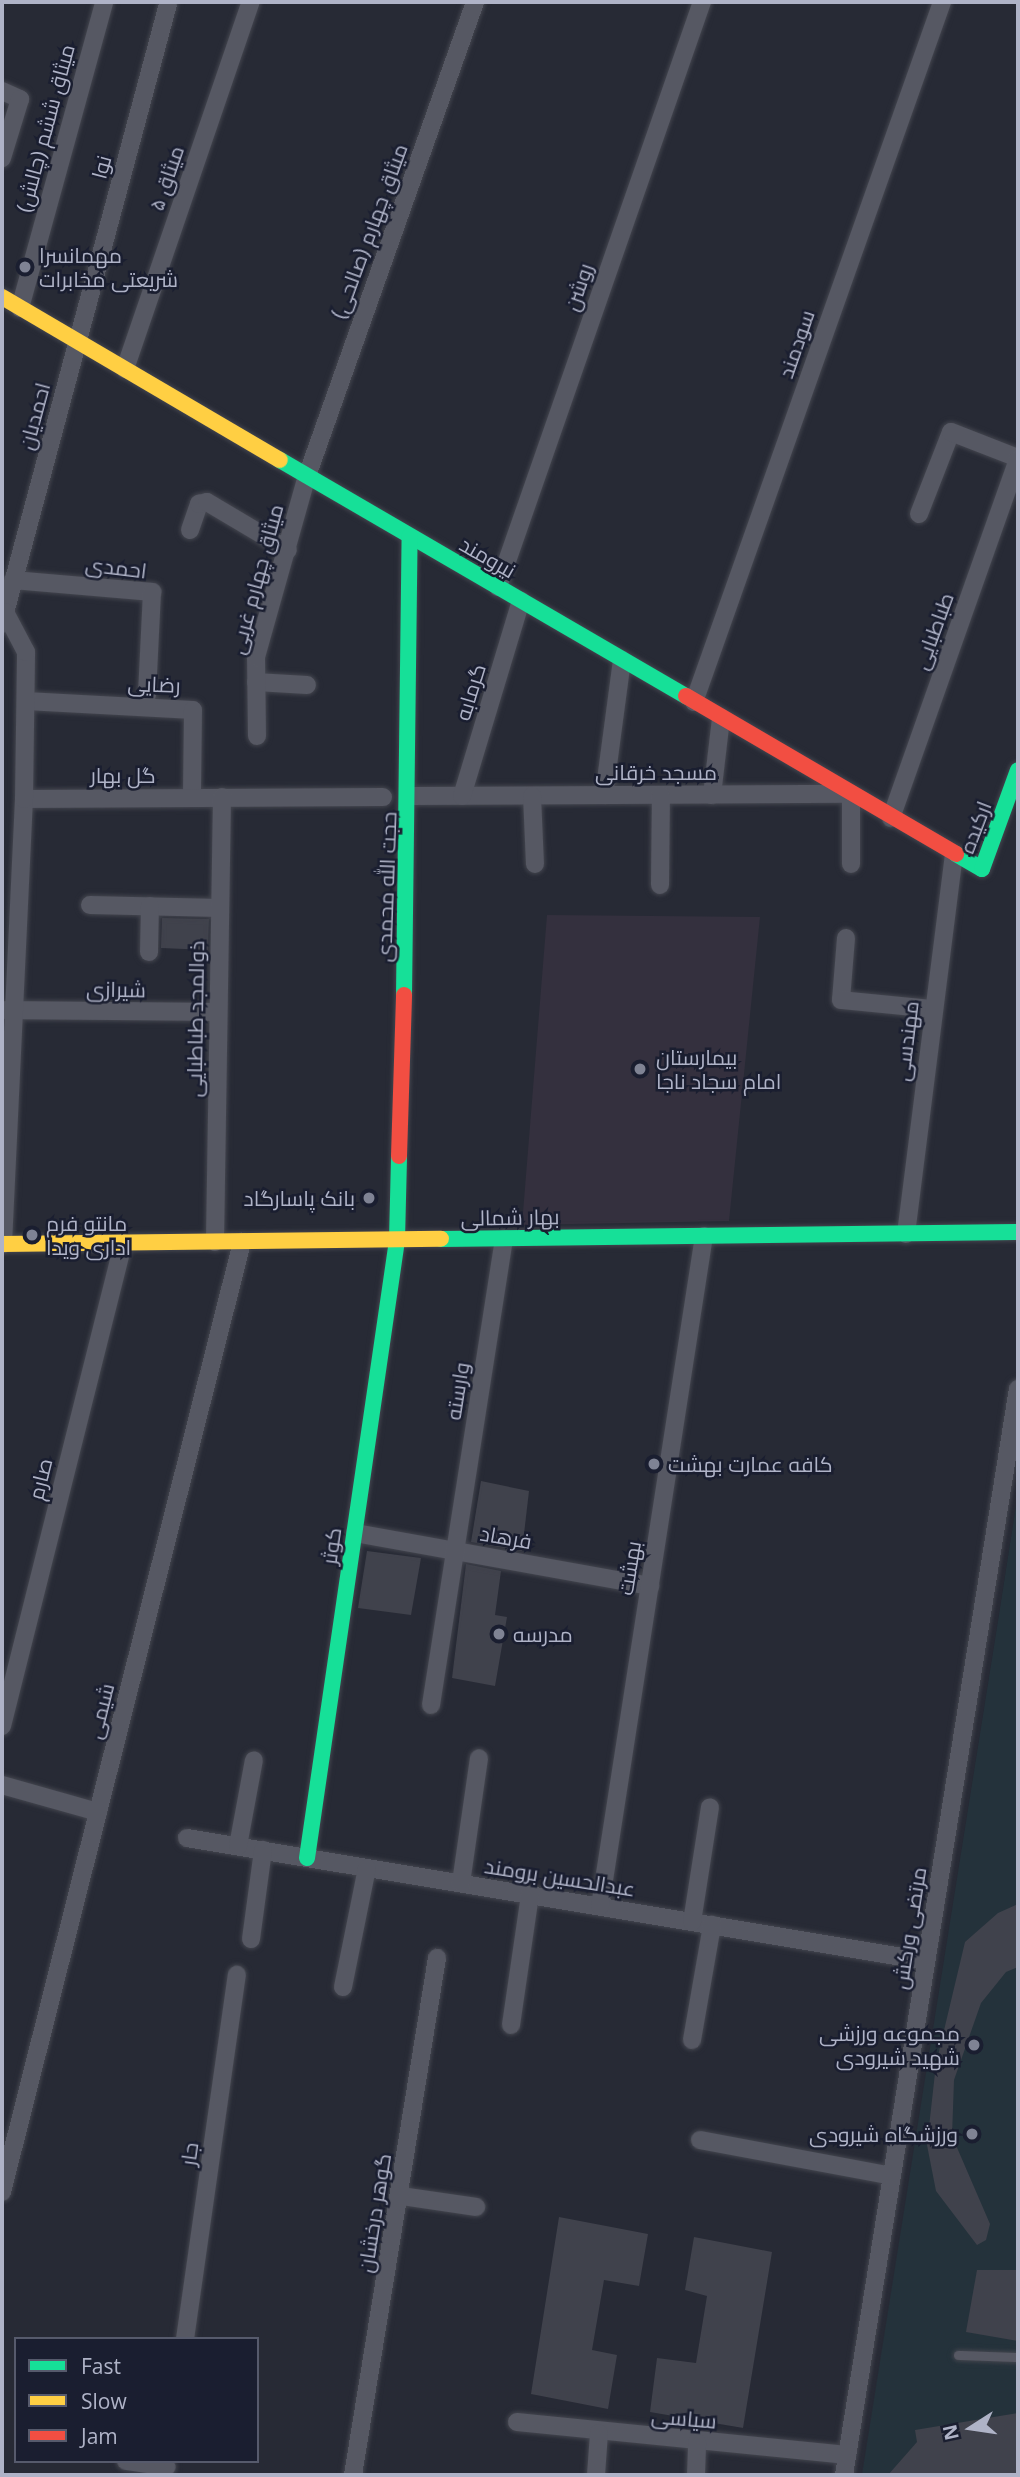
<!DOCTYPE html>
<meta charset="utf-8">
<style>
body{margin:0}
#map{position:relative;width:1020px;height:2477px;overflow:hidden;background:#272a35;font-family:"Open Sans",Cairo,sans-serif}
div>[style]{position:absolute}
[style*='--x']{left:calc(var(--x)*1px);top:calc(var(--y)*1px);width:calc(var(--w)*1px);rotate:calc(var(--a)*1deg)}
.medical>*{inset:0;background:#34303e}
.green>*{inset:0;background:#24323b}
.building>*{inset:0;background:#40424c}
.roads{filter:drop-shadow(0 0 2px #43454e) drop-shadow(0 0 2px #43454e)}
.lane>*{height:9px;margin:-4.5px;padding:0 4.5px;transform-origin:4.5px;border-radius:4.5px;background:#565863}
.street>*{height:18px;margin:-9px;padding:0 9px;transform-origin:9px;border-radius:9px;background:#565863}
.fast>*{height:16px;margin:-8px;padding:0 8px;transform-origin:8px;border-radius:8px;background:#16e098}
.slow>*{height:16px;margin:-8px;padding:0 8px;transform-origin:8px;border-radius:8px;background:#ffcf43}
.jam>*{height:16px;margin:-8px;padding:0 8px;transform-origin:8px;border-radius:8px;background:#f24e42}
.dots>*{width:19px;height:19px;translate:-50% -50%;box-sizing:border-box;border:4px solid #1a1e30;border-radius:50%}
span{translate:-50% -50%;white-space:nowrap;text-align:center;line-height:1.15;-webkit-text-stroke:5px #1a1e30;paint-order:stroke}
.street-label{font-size:21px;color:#afb3c7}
.poi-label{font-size:21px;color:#afb3c7}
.left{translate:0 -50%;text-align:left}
.right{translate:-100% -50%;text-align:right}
.frame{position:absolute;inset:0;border:4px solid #afb3c7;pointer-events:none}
.legend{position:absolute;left:14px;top:2337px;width:245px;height:126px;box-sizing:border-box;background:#1a1e30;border:2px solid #565a6c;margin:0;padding:9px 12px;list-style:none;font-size:21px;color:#afb3c7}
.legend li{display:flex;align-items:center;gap:14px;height:35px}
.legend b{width:35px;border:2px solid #565a6c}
.north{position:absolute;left:936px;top:2393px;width:70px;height:70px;-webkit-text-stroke:5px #1a1e30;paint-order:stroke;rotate:258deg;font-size:19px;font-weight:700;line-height:28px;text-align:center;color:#afb3c7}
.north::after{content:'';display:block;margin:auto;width:24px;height:32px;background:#afb3c7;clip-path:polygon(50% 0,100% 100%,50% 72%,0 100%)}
</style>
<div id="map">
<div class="medical">
<div style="clip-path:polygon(547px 915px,760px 917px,729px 1221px,522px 1225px)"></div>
</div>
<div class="green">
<div style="clip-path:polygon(1018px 1492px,1018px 2475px,862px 2475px,999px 1615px)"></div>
</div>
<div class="building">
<div style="clip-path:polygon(162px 918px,209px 919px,208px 950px,161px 948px)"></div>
<div style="clip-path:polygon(481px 1481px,529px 1491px,522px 1551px,471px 1542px)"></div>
<div style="clip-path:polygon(367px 1551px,421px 1558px,411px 1615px,358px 1608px)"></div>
<div style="clip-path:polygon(466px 1564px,501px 1571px,495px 1615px,507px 1617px,495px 1686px,452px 1678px)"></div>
<div style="clip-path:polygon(1018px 1904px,1018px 1967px,1006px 1972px,981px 2003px,954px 2080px,952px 2136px,990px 2224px,986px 2240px,977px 2245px,936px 2191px,927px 2145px,936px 2064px,965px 1942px,998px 1913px)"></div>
<div style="clip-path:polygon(559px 2217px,648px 2234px,639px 2286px,604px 2280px,592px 2350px,617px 2355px,608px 2409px,531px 2394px)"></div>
<div style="clip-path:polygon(694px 2237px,772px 2252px,743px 2428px,650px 2412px,657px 2358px,696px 2363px,707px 2296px,685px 2290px)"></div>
<div style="clip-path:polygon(977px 2270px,1018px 2270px,1018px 2341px,966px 2332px)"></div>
<div style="clip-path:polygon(1018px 2413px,1018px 2475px,888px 2475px,917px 2442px,915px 2430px)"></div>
</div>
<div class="roads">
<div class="lane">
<div style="--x:958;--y:2355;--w:60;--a:1.9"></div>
</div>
<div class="street">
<div style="--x:2;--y:91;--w:20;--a:24"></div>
<div style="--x:20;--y:99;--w:62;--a:107"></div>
<div style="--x:20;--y:308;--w:317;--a:-74.6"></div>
<div style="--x:125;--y:369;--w:388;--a:-71.1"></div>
<div style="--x:919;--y:514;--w:88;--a:-68.7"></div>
<div style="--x:951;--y:432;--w:72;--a:21.2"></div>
<div style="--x:190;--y:530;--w:28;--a:-71"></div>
<div style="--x:199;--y:504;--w:8;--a:-14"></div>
<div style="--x:207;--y:502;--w:94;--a:30.7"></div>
<div style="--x:13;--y:580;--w:140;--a:4.9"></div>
<div style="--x:152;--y:592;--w:103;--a:92.8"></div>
<div style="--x:498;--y:587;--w:620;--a:-70.78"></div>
<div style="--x:2;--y:624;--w:642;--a:-75.01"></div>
<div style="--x:256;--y:682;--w:51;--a:3.4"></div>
<div style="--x:26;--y:701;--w:167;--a:3.1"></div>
<div style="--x:193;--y:710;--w:88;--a:90.7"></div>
<div style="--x:694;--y:702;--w:743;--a:-70.49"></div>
<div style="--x:257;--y:736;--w:79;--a:-90.7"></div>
<div style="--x:256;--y:657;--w:188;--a:-74.3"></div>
<div style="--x:307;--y:476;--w:503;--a:-70.48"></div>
<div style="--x:604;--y:795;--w:136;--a:-82.4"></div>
<div style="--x:712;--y:795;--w:78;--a:-83.3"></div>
<div style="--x:410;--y:796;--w:441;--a:-0.3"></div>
<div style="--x:851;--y:794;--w:70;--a:90"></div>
<div style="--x:462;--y:796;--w:204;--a:-73.2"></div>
<div style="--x:532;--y:796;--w:68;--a:87.5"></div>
<div style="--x:24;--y:799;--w:359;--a:-0.3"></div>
<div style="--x:891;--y:818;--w:381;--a:-70.5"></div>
<div style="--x:660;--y:885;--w:90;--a:-89.4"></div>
<div style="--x:90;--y:905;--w:130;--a:1.3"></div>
<div style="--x:846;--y:938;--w:62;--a:94.6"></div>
<div style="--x:841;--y:1000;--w:92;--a:5.6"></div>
<div style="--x:149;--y:952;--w:46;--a:-88.8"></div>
<div style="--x:5;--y:1010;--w:213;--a:0.5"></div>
<div style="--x:906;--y:1234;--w:383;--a:-82.8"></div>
<div style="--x:215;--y:1242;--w:445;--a:-89.1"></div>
<div style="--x:3;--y:1244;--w:445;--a:-87.3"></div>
<div style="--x:24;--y:799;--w:147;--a:-89.2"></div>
<div style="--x:26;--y:652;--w:45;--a:-117.7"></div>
<div style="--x:355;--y:1533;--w:300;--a:10.2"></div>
<div style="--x:431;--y:1705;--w:472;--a:-81.1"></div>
<div style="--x:2;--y:1726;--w:498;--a:-75.9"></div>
<div style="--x:2;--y:1785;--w:100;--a:15.7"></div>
<div style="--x:187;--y:1838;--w:749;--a:9.45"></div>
<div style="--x:238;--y:1846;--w:87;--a:-79.5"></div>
<div style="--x:461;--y:1883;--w:126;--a:-81.8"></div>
<div style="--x:600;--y:1906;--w:678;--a:-81.18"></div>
<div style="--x:692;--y:1922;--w:116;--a:-81.1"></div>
<div style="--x:251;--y:1939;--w:90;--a:-82.3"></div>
<div style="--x:343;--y:1987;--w:121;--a:-78.6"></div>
<div style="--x:511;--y:2025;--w:131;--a:-81.7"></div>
<div style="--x:692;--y:2040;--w:117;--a:-80.1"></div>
<div style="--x:700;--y:2140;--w:195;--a:10.6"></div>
<div style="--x:2;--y:2192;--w:980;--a:-75.82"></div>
<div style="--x:401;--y:2196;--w:76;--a:8.3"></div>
<div style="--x:185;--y:2339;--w:368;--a:-81.9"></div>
<div style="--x:517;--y:2422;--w:332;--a:5.7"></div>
<div style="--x:126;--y:2461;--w:41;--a:8.3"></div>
<div style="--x:353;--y:2475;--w:524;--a:-80.77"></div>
<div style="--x:596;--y:2475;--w:42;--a:-85.9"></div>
<div style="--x:696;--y:2475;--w:33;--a:-88"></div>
<div style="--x:844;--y:2475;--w:1100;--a:-80.9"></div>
</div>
<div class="fast">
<div style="--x:280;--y:460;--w:470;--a:30.2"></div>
<div style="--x:956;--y:854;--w:30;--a:30"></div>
<div style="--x:982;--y:869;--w:105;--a:-70"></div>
<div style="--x:404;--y:995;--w:459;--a:-89.3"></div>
<div style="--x:441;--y:1239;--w:577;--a:-0.7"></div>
<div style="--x:307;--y:1858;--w:625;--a:-81.71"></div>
<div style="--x:397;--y:1240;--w:84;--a:-88.6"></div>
</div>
<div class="slow">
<div style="--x:2;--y:297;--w:322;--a:30.4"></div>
<div style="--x:2;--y:1244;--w:439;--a:-0.7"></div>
</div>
<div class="jam">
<div style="--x:686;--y:696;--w:313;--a:30.3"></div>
<div style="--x:399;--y:1156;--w:161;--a:-88.2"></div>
</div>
</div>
<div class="dots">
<div style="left:25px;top:267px;background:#7f8394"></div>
<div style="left:640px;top:1069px;background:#7f8394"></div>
<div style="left:369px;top:1198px;background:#7f8394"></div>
<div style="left:32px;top:1235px;background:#7f8394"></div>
<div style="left:654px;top:1464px;background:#7f8394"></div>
<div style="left:499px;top:1634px;background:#7f8394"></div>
<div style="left:974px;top:2045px;background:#7f8394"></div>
<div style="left:972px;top:2134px;background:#7f8394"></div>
</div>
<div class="street-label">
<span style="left:45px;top:128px;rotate:-75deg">میثاق ششم (چالش)</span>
<span style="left:101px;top:167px;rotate:-75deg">نوا</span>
<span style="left:166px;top:178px;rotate:-71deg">میثاق ۵</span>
<span style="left:369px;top:231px;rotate:-70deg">میثاق چهارم (صالحی)</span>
<span style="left:578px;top:287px;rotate:-71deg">روشن</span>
<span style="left:796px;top:344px;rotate:-71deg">سودمند</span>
<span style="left:34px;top:416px;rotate:-75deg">احمدیان</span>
<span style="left:488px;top:557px;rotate:30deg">نیرومند</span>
<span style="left:116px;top:567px;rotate:7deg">احمدی</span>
<span style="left:256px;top:579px;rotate:-75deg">میثاق چهارم غربی</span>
<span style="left:933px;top:631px;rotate:-70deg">طباطبایی</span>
<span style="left:154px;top:684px;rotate:2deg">رضایی</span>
<span style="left:470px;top:692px;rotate:-73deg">گرمابه</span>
<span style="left:656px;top:772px">مسجد خرقانی</span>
<span style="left:123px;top:775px">گل بهار</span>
<span style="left:975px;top:827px;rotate:-69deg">ارکیده</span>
<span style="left:386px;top:887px;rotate:-88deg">حجت الله محمدی</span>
<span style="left:116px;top:989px;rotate:1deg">شیرازی</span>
<span style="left:195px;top:1019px;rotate:-89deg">ذوالمجد طباطبایی</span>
<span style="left:906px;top:1041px;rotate:-83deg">مهندسی</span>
<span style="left:510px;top:1217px;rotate:-1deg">بهار شمالی</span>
<span style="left:457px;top:1391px;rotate:-81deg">وارسته</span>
<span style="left:40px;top:1479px;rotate:-76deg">صارم</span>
<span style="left:506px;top:1537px;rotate:10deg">فرهاد</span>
<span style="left:331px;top:1546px;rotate:-82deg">کوثر</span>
<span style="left:629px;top:1568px;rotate:-81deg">بهشت</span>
<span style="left:100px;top:1711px;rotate:-76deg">شیمی</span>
<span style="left:560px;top:1877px;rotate:9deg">عبدالحسین برومند</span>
<span style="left:909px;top:1928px;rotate:-81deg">مرتضی ورکش</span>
<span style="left:189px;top:2154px;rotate:-82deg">جار</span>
<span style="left:374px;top:2213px;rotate:-81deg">گوهر درخشان</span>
<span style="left:684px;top:2418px;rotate:5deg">سیاسی</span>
</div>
<div class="poi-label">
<span class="left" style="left:39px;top:267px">مهمانسرا<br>شریعتی مخابرات</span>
<span class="left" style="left:656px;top:1069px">بیمارستان<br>امام سجاد ناجا</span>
<span class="right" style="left:355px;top:1198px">بانک پاسارگاد</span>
<span class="left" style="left:46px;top:1235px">مانتو فرم<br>اداری ویدا</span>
<span class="left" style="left:668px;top:1464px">کافه عمارت بهشت</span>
<span class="left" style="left:513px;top:1634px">مدرسه</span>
<span class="right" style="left:960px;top:2045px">مجموعه ورزشی<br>شهید شیرودی</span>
<span class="right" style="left:958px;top:2134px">ورزشگاه شیرودی</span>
</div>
<div class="frame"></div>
<ul class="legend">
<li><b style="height:9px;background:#16e098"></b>Fast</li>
<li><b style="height:9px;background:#ffcf43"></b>Slow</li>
<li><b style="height:9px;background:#f24e42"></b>Jam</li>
</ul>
<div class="north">N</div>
</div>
